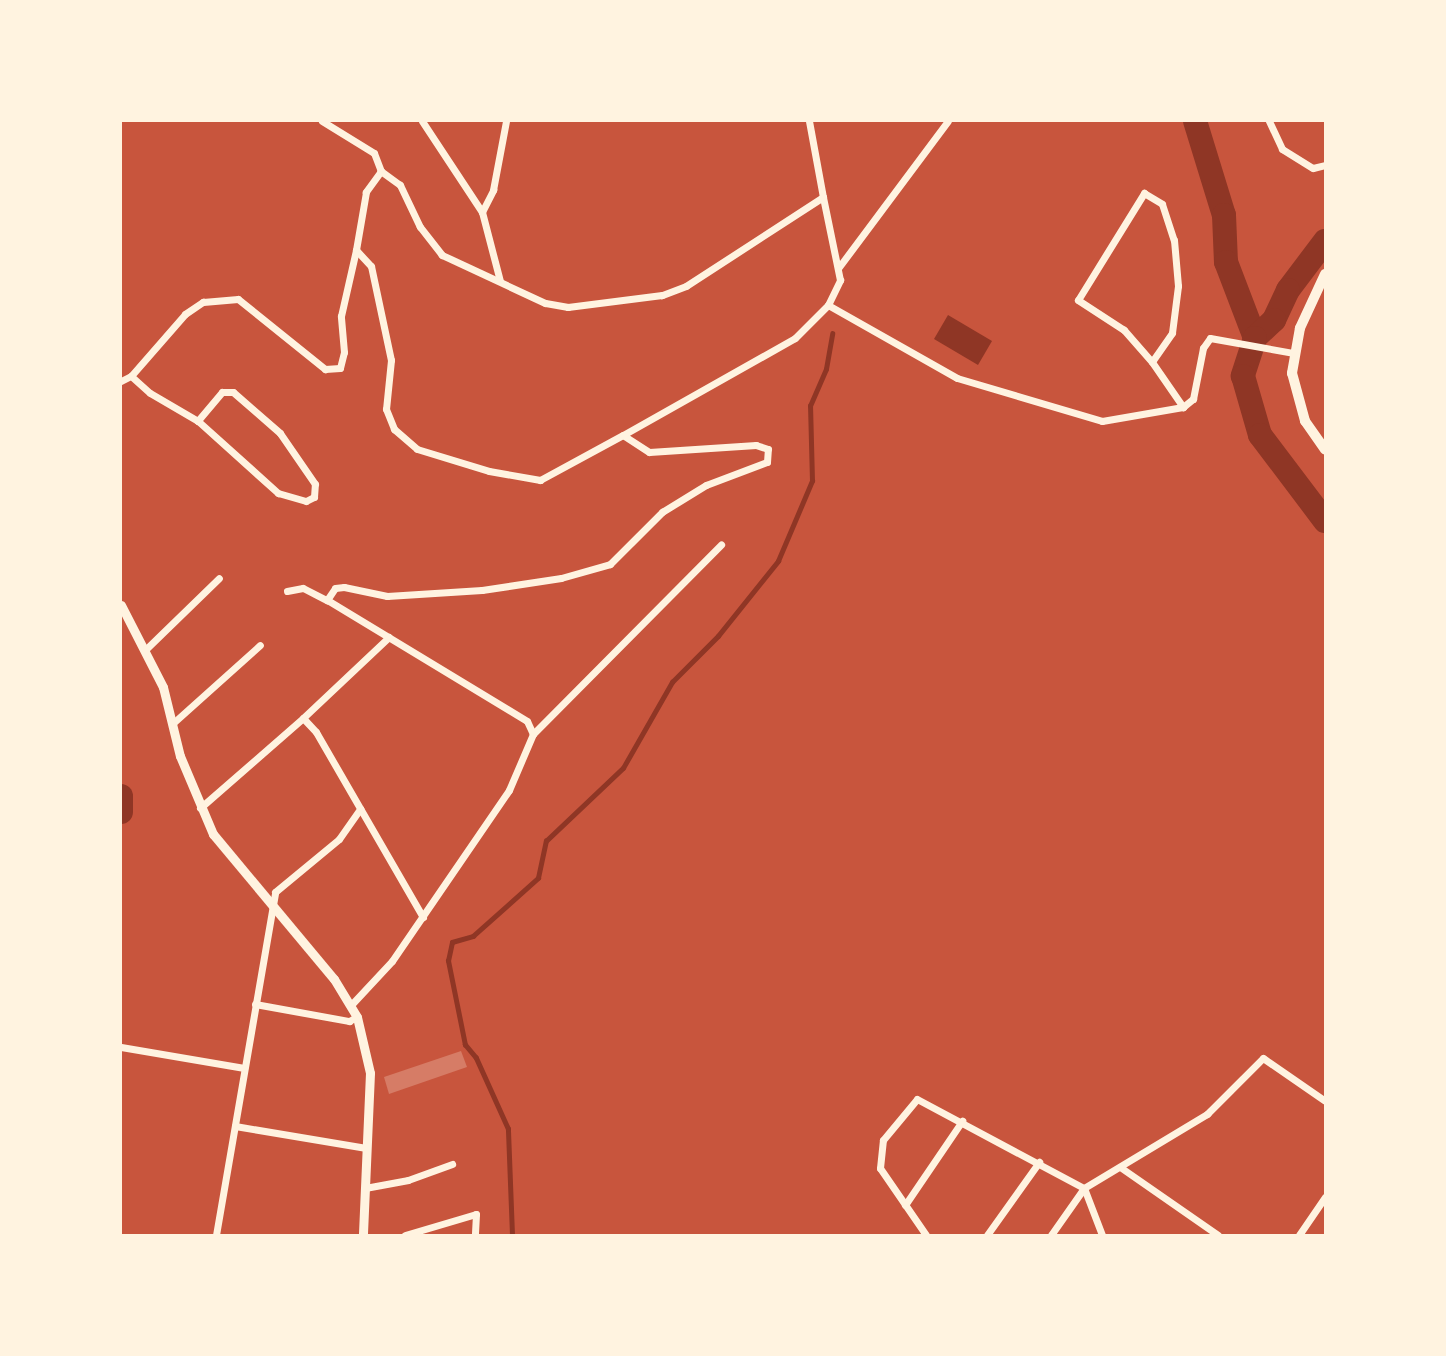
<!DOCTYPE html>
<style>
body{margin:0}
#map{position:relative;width:1446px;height:1356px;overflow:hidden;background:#c8553d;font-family:"Fira Sans",sans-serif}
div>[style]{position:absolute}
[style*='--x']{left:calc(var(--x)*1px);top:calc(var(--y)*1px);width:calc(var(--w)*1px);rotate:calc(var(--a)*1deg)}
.water>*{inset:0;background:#8f3625}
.stream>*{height:4.5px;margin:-2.25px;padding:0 2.25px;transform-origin:2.25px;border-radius:2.25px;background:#8f3625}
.river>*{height:24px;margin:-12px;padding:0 12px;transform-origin:12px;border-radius:12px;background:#8f3625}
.building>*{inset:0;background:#d67c66}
.minor>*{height:7px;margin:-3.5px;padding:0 3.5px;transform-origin:3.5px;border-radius:3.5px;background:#fff3e0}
.tertiary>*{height:9px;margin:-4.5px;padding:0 4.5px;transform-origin:4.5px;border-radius:4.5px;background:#fff3e0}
.primary>*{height:10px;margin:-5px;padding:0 5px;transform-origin:5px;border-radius:5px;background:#fff3e0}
span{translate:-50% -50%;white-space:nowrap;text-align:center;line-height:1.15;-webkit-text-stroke:6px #fff3e0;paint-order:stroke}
.frame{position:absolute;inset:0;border:122px solid #fff3e0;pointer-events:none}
</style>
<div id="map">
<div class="water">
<div style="clip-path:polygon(948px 315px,992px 341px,978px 365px,934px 339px)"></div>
</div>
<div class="stream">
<div style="--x:512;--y:1235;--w:106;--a:-92.2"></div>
<div style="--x:508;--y:1129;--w:78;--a:-114.3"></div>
<div style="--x:476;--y:1058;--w:17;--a:-130"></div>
<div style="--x:465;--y:1045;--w:86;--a:-101.4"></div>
<div style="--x:448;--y:961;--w:19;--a:-78"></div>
<div style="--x:452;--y:942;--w:22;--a:-16"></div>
<div style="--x:473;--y:936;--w:87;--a:-41.7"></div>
<div style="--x:538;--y:878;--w:38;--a:-78"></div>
<div style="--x:546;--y:841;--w:106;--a:-43.5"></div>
<div style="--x:623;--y:768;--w:99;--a:-60.3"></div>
<div style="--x:672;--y:682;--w:65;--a:-45"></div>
<div style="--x:718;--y:636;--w:96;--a:-51.3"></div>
<div style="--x:778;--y:561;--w:87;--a:-67"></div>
<div style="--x:812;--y:481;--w:75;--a:-91.5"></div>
<div style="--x:810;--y:406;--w:40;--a:-66.6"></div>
<div style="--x:826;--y:369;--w:36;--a:-80"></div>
</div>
<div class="river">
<div style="--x:1195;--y:121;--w:98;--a:72.9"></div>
<div style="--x:1224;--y:215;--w:47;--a:87.6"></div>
<div style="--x:1226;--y:262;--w:81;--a:69.1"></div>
<div style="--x:1325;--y:241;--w:61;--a:127.1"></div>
<div style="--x:1288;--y:290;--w:33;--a:115"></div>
<div style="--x:1274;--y:320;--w:26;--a:137"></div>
<div style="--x:1255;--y:338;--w:40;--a:108"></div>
<div style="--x:1243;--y:376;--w:61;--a:73.9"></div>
<div style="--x:1260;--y:435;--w:108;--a:52.9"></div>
<div style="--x:121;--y:796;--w:16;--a:90"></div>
</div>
<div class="building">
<div style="clip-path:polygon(461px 1051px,467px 1067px,389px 1094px,384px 1077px)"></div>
</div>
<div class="minor">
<div style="--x:322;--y:121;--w:61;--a:31.6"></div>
<div style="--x:374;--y:153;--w:19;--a:69"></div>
<div style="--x:422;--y:121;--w:109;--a:56.6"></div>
<div style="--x:482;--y:212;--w:71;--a:75.4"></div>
<div style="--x:809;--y:121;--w:77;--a:79.6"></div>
<div style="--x:823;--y:197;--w:163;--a:147"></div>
<div style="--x:686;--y:286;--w:26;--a:159"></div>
<div style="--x:662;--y:295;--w:95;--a:172.7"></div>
<div style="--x:568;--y:307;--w:23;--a:-170"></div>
<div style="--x:545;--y:303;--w:114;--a:-155"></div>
<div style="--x:442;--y:255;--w:36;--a:-128"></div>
<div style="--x:420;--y:227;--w:47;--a:-115.5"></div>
<div style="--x:400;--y:185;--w:24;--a:-144"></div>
<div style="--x:381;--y:171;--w:26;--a:126"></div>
<div style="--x:366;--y:192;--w:59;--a:99.8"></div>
<div style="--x:356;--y:250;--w:22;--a:47"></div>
<div style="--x:371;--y:266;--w:96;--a:78"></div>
<div style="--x:391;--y:360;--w:49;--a:95.8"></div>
<div style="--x:386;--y:409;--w:22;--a:68"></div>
<div style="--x:394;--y:429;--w:30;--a:41"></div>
<div style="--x:417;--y:449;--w:75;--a:17"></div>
<div style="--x:489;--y:471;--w:52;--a:10"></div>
<div style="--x:540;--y:480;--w:94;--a:-28.5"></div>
<div style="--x:623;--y:435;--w:197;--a:-29.4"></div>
<div style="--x:795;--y:338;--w:47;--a:-45"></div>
<div style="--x:828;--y:305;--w:28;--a:-64"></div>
<div style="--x:840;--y:280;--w:85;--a:-101.6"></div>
<div style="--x:1269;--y:121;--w:31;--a:65"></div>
<div style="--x:1282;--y:149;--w:36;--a:32"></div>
<div style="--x:1313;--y:168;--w:12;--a:-14"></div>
<div style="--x:482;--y:212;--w:25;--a:-63"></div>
<div style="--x:493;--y:190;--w:70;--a:-79.3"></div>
<div style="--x:839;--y:267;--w:182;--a:-53.3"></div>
<div style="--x:828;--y:305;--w:148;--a:29.5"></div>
<div style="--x:957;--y:378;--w:151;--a:16.5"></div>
<div style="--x:1102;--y:421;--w:82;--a:-9.8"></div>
<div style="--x:1183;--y:407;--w:13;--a:-39"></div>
<div style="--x:1193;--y:399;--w:52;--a:-78.9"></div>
<div style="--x:1203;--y:348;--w:12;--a:-55"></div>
<div style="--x:1210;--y:338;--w:84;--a:10.2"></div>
<div style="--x:1152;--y:362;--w:43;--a:-131.2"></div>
<div style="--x:1124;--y:330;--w:55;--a:-146.9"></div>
<div style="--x:1078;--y:300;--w:126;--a:-58.3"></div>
<div style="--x:1144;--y:193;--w:21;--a:31"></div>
<div style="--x:1162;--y:204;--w:38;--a:72"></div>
<div style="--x:1174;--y:240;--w:46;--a:85"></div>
<div style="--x:1178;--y:286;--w:47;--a:97.3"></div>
<div style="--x:1172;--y:333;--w:35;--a:125"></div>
<div style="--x:1152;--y:362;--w:55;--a:55.4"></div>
<div style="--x:131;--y:376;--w:25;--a:42"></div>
<div style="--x:150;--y:393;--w:56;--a:30.3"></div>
<div style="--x:198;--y:421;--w:108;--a:42"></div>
<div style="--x:278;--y:493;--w:29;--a:16"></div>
<div style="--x:306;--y:501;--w:9;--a:-27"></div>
<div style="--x:314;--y:497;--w:13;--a:-86"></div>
<div style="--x:315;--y:484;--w:62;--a:-124.5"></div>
<div style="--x:280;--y:433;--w:62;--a:-138.9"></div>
<div style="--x:233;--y:392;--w:11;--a:180"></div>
<div style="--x:222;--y:392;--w:38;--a:130"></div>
<div style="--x:121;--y:381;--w:11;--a:-27"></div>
<div style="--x:131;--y:376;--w:82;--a:-48.9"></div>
<div style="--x:185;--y:314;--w:22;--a:-34"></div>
<div style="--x:203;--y:302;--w:35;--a:-5"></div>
<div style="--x:238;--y:299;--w:112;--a:38.8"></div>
<div style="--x:325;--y:369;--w:15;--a:-4"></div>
<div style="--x:340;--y:368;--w:16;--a:-76"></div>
<div style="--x:344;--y:352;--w:36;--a:-95"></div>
<div style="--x:341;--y:316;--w:68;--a:-77.2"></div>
<div style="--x:287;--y:591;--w:16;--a:-11"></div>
<div style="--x:303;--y:588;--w:27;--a:27"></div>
<div style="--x:145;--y:650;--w:103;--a:-44.2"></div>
<div style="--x:303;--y:718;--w:118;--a:-43.3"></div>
<div style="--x:172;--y:724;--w:118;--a:-41.9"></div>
<div style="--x:533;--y:734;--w:267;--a:-45.2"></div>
<div style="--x:200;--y:808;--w:137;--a:-41.1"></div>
<div style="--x:303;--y:718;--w:19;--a:47"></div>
<div style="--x:316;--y:732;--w:214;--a:60"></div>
<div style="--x:255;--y:1004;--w:96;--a:10.3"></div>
<div style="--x:349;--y:1021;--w:9;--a:-27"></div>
<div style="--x:351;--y:1005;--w:60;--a:-47"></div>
<div style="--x:392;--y:961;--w:207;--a:-55.6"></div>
<div style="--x:509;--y:790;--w:61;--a:-66.8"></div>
<div style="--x:533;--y:734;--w:14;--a:-115"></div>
<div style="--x:527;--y:721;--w:234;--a:-148.8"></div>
<div style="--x:327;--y:600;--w:14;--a:-56"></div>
<div style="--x:335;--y:588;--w:9;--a:-6"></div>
<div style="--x:344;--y:587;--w:44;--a:11.8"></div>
<div style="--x:387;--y:596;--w:95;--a:-3.6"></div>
<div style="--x:482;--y:590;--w:80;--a:-8.6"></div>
<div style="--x:561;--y:578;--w:51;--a:-15.9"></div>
<div style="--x:610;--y:564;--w:74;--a:-45"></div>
<div style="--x:662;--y:512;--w:52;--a:-31.5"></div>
<div style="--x:706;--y:485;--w:65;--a:-20.7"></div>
<div style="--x:767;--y:462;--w:13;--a:-86"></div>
<div style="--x:768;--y:449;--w:13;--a:-162"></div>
<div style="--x:756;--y:445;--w:107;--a:176.3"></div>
<div style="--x:649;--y:452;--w:31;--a:-147"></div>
<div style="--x:121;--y:1047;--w:125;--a:9.7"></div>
<div style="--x:235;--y:1126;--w:133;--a:9.5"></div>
<div style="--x:1120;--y:1167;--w:119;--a:34.8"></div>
<div style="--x:365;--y:1188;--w:44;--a:-10.5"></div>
<div style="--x:408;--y:1180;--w:47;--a:-20"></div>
<div style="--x:905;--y:1205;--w:102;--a:-55.8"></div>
<div style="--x:216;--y:1235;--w:348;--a:-80.2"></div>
<div style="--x:275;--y:892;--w:83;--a:-39.6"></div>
<div style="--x:339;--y:839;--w:37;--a:-55"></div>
<div style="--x:405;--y:1235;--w:74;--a:-16.5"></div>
<div style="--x:476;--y:1214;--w:21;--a:93"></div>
<div style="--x:926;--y:1235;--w:81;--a:-124.5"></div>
<div style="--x:880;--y:1168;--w:28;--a:-84"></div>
<div style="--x:883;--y:1140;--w:53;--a:-50.3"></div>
<div style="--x:917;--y:1099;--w:189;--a:28.1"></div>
<div style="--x:1084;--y:1188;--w:50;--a:69"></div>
<div style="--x:987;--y:1235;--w:90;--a:-54.5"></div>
<div style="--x:1051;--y:1235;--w:57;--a:-54.9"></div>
<div style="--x:1084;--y:1188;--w:144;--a:-31"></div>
<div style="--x:1207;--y:1114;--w:79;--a:-45"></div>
<div style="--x:1263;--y:1058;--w:75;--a:34.7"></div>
<div style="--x:1299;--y:1235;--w:46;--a:-55.6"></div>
</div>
<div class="tertiary">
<div style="--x:121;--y:605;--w:92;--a:62.9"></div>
<div style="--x:163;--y:687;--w:71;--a:76.2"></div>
<div style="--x:180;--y:756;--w:85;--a:67.1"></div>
<div style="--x:213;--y:834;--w:189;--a:50.2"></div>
<div style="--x:334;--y:979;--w:44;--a:58.8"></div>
<div style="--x:357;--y:1017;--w:57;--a:76.9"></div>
<div style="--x:370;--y:1073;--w:162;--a:92.5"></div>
</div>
<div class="primary">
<div style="--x:1325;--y:274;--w:60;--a:114.8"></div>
<div style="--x:1300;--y:328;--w:46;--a:100.1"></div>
<div style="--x:1292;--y:373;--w:50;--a:74.8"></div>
<div style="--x:1305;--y:421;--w:35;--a:55"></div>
</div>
<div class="frame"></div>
</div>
